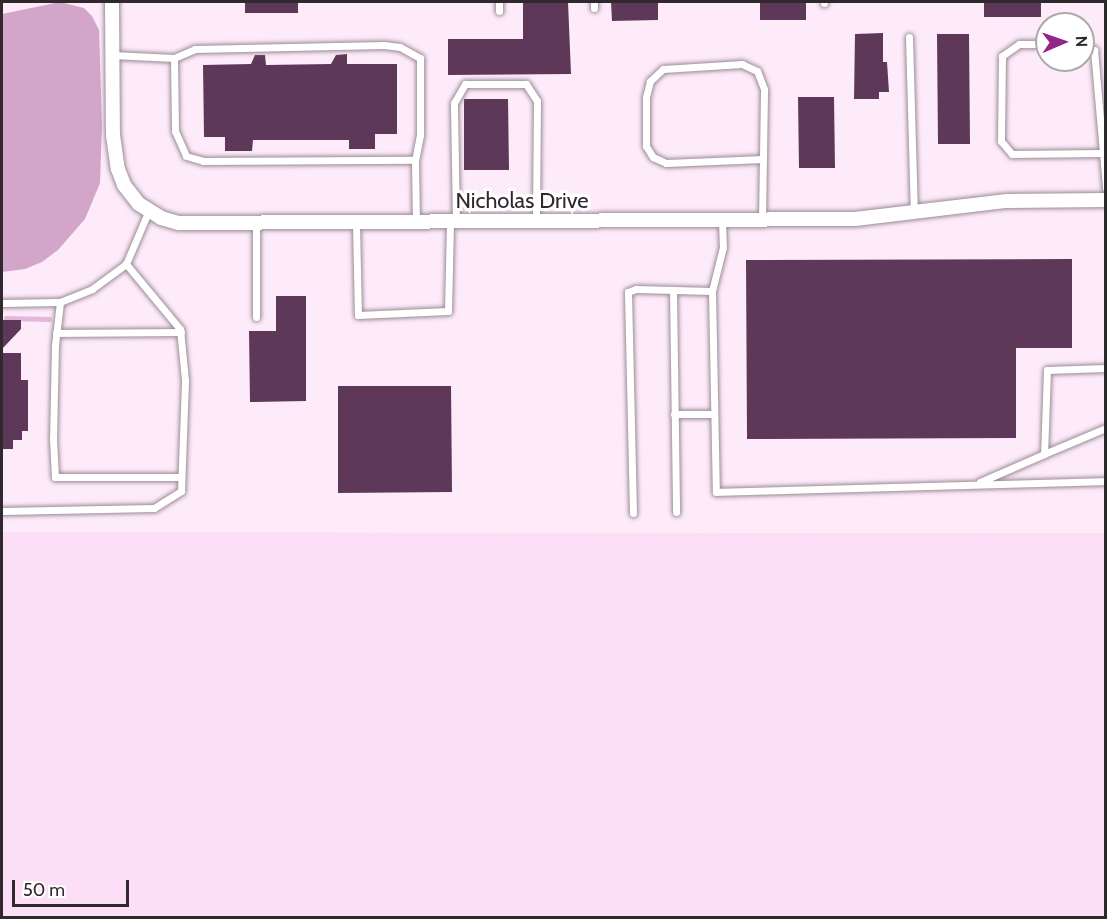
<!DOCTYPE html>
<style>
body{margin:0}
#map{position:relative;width:1107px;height:919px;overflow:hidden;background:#fefafd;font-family:Cabin,sans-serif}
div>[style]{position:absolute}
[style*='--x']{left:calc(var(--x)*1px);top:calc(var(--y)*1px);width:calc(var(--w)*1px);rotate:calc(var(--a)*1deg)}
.built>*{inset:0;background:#feebfa}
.green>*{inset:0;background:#fcdef6}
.forest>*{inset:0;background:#d2a5c9}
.stream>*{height:4.5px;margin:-2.25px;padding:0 2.25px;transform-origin:2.25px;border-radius:2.25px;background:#e4b6db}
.building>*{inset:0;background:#5e3858}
.roads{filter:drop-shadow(0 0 2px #9b8b97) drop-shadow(0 0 2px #9b8b97)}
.lane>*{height:7px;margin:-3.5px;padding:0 3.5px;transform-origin:3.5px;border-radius:3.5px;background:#fff}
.street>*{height:14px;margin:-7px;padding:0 7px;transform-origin:7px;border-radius:7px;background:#fff}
span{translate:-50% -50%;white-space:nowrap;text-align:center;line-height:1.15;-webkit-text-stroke:6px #fff;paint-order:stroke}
.street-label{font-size:22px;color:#2f282d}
.frame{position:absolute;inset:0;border:3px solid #2f282d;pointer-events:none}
.north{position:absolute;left:1035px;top:12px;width:60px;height:60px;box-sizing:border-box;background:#fff;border:2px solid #aca9ab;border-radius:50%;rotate:88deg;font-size:16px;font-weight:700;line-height:24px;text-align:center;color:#2f282d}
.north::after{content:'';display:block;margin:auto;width:21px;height:27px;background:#922587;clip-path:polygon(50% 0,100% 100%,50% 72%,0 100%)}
.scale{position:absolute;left:12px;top:880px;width:117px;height:27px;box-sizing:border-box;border:3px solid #2f282d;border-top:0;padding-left:8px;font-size:18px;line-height:21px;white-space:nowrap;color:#2f282d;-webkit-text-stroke:4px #fff;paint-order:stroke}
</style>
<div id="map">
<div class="built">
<div style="clip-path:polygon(evenodd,2px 2px,1105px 2px,1105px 533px,2px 532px,2px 272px,42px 262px,58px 250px,85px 219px,101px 162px,102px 126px,99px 30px,92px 16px,84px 8px,2px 14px,2px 2px,1047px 24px,1083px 24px,1083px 60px,1047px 60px,1047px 24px)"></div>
</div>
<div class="green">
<div style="clip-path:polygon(2px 532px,1105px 533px,1105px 917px,2px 917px)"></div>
</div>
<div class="forest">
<div style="clip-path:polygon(60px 2px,84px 8px,92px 16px,99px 30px,102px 126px,100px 183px,85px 219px,58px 250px,42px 262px,25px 269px,2px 272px,2px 14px)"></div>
</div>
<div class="stream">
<div style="--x:6;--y:318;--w:43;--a:1.3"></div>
</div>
<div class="building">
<div style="clip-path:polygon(245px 2px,298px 2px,298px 13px,245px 13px)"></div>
<div style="clip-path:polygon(523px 2px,568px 2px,571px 74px,448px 75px,448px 39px,523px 39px)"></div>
<div style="clip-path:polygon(611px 2px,658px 2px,658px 20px,612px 21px)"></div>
<div style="clip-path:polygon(760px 2px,806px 2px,806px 20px,760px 20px)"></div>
<div style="clip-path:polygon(984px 2px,1041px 2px,1041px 17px,984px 17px)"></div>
<div style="clip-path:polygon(883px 33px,883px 62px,887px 62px,889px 92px,879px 92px,879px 99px,854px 99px,855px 34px)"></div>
<div style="clip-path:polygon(937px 34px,969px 34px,970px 144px,938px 144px)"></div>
<div style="clip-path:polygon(347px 54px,347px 64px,397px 64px,397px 134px,375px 134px,375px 149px,349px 149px,349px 140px,253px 140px,252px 151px,225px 151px,225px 137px,204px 137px,203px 65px,251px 64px,255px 55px,265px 55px,266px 65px,331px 64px,336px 55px)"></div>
<div style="clip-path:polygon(798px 97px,834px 97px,835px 168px,799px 168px)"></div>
<div style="clip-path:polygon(464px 99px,508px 99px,509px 170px,464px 170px)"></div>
<div style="clip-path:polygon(1072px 259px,1072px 348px,1016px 348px,1016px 438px,747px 439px,746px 260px)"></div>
<div style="clip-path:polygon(276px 296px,306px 296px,306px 401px,250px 402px,249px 331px,276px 331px)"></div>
<div style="clip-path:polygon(2px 320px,21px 320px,21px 329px,2px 349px)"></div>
<div style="clip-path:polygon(2px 353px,21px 353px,21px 380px,28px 380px,28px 431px,22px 431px,22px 440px,13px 440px,13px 449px,2px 449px)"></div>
<div style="clip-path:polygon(338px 386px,451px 386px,452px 492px,338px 493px)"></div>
</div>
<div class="roads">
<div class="lane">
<div style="--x:499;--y:2;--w:9;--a:90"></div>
<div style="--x:594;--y:2;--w:6;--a:90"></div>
<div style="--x:824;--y:2;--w:1;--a:90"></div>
<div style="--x:909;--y:37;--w:176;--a:88.4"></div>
<div style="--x:1047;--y:44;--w:28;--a:180"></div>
<div style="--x:1019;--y:44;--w:21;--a:145"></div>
<div style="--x:1002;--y:56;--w:85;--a:90.7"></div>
<div style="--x:1001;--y:141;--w:17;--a:50"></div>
<div style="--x:1012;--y:154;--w:90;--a:-0.6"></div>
<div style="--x:1083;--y:44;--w:13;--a:29"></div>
<div style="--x:1094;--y:50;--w:139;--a:85"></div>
<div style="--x:112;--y:55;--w:62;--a:2.8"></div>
<div style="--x:174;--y:58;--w:73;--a:89.2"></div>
<div style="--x:175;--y:131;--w:27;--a:66"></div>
<div style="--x:186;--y:156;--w:18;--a:16"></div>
<div style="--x:203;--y:161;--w:212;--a:-0.3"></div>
<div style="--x:415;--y:160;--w:61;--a:89.1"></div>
<div style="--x:174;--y:58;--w:23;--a:-23"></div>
<div style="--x:195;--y:49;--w:189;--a:-1.2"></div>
<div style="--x:384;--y:45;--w:16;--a:7"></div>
<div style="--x:400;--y:47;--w:23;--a:29"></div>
<div style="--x:420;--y:58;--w:77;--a:90"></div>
<div style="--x:420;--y:135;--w:25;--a:101"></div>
<div style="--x:762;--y:220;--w:131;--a:-89.1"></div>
<div style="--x:764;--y:89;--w:19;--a:-111"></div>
<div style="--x:757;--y:71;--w:17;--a:-155"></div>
<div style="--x:742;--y:64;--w:79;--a:176.4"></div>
<div style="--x:663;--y:69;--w:18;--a:137"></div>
<div style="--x:650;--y:81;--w:16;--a:104"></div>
<div style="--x:646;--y:97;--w:49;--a:90"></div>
<div style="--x:646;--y:146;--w:13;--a:58"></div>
<div style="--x:653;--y:157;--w:14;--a:25"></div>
<div style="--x:666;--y:163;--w:97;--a:-2.4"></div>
<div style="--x:722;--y:221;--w:26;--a:88"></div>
<div style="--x:723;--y:247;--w:45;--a:104"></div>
<div style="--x:712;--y:291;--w:201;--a:88.9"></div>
<div style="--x:716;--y:492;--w:390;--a:-1.6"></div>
<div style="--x:456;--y:222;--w:119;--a:-91"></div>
<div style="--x:454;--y:103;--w:22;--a:-60"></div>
<div style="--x:465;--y:84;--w:61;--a:0"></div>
<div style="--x:526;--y:84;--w:20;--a:57"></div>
<div style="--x:537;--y:101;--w:120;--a:90.5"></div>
<div style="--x:356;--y:223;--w:92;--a:88.8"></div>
<div style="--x:358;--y:315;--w:90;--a:-2.5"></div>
<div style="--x:448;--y:311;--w:89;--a:-88.7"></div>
<div style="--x:673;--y:290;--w:222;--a:89.2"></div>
<div style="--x:60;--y:302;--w:43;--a:96.6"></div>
<div style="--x:55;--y:345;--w:94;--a:91.2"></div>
<div style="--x:53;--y:439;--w:38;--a:87"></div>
<div style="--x:55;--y:477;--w:126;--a:0"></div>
<div style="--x:2;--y:303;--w:58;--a:-1"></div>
<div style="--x:60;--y:302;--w:35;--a:-22"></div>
<div style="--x:92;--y:289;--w:42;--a:-36.3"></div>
<div style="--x:126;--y:264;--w:59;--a:-66.9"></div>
<div style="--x:256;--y:317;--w:93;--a:-90"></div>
<div style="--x:56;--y:333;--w:125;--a:-0.5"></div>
<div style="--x:1106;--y:368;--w:59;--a:178.1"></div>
<div style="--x:1047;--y:370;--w:84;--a:92"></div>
<div style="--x:1044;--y:454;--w:67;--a:-22.8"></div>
<div style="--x:674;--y:414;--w:40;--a:0"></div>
<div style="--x:980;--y:482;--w:70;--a:-23.6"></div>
<div style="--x:2;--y:511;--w:152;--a:-1.1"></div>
<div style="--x:154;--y:508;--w:32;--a:-32"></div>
<div style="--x:181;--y:491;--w:111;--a:-87.9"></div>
<div style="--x:185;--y:380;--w:51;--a:-95.6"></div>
<div style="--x:180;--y:329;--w:85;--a:-129.7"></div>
<div style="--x:633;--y:513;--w:221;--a:-91.3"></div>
<div style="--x:628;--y:292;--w:9;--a:-21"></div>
<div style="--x:636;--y:289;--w:76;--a:1.5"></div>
</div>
<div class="street">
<div style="--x:112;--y:2;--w:133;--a:89.6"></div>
<div style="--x:113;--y:135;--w:34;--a:82"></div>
<div style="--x:118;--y:169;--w:17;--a:69"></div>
<div style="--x:124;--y:185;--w:24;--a:52"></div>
<div style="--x:139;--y:204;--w:26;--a:32"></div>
<div style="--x:161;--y:218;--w:19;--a:16"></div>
<div style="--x:179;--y:223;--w:676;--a:-0.34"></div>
<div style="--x:855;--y:219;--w:153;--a:-6.8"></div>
<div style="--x:1007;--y:201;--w:99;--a:-0.6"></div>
</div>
</div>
<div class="street-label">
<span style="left:522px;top:201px">Nicholas Drive</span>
</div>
<div class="frame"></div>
<div class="north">N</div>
<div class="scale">50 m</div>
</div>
